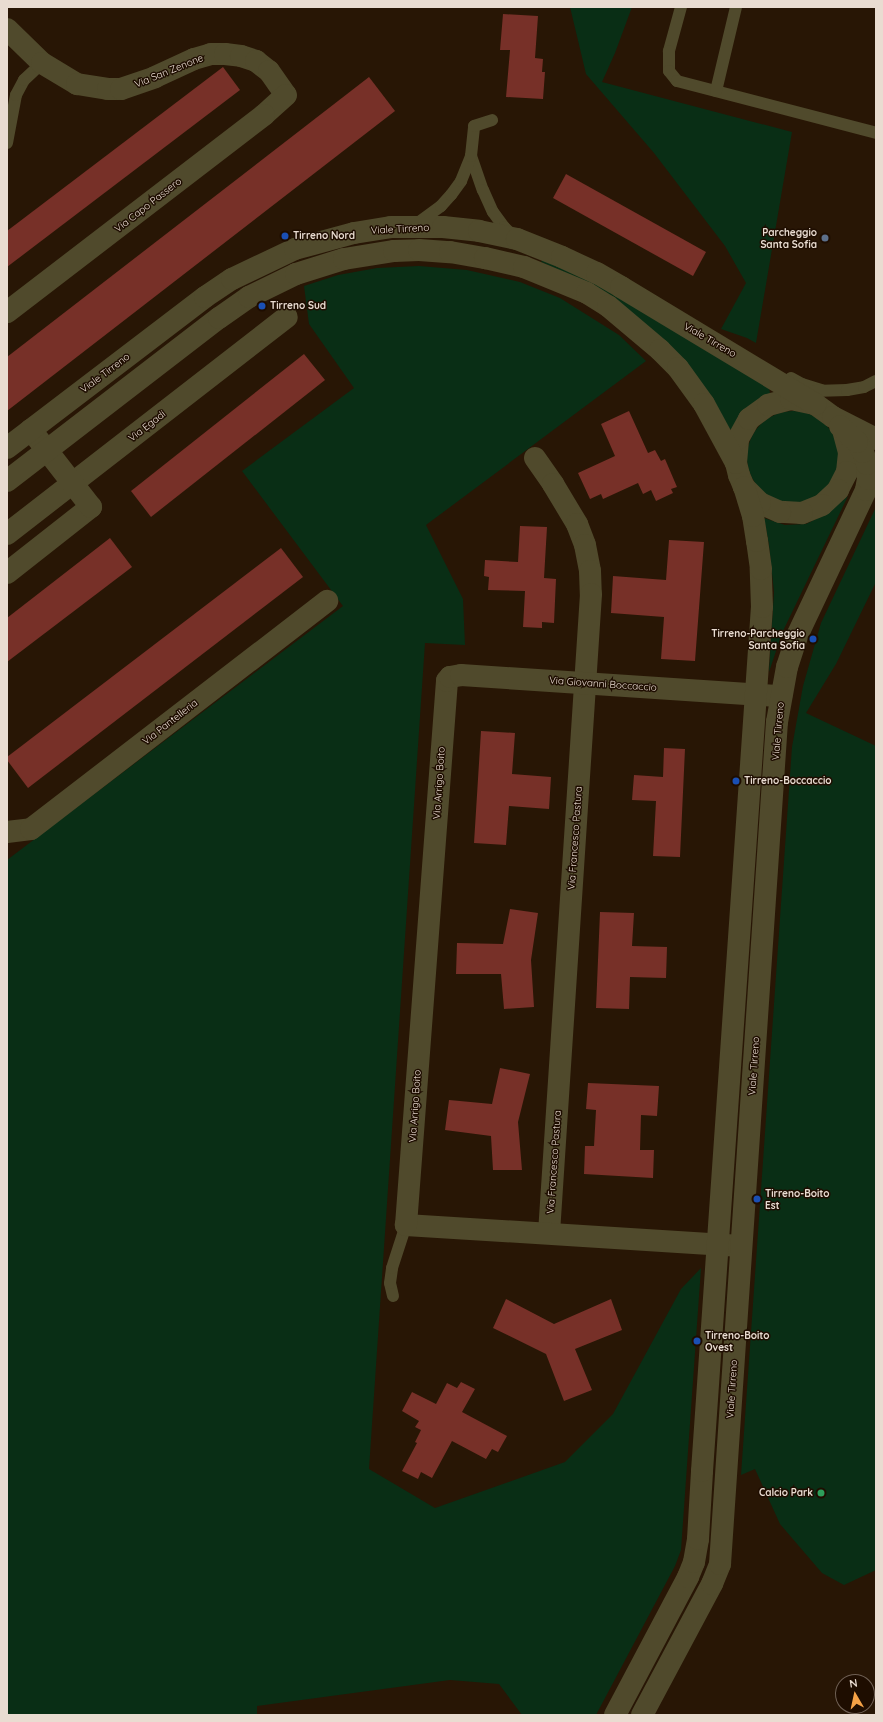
<!DOCTYPE html>
<style>
body{margin:0}
#map{position:relative;width:883px;height:1722px;overflow:hidden;background:#281605;font-family:Quicksand,sans-serif}
div>[style]{position:absolute}
[style*='--x']{left:calc(var(--x)*1px);top:calc(var(--y)*1px);width:calc(var(--w)*1px);rotate:calc(var(--a)*1deg)}
.green>*{inset:0;background:#092e15}
.round{border-radius:50%}
.building>*{inset:0;background:#773028}
.service>*{height:12px;margin:-6px;padding:0 6px;transform-origin:6px;border-radius:6px;background:#504a2c}
.minor>*{height:22px;margin:-11px;padding:0 11px;transform-origin:11px;border-radius:11px;background:#504a2c}
.tertiary>*{height:22px;margin:-11px;padding:0 11px;transform-origin:11px;border-radius:11px;background:#504a2c}
.dots>*{width:11px;height:11px;translate:-50% -50%;box-sizing:border-box;border:2px solid #1e0d00;border-radius:50%}
span{translate:-50% -50%;white-space:nowrap;text-align:center;line-height:1.15;-webkit-text-stroke:3px #1e0d00;paint-order:stroke}
.street-label{font-size:10px;color:#e9dcd1}
.poi-label{font-size:10px;color:#e9dcd1;font-weight:700}
.right{translate:-100% -50%;text-align:right}
.left{translate:0 -50%;text-align:left}
.frame{position:absolute;inset:0;border:8px solid #e9dcd1;pointer-events:none}
.north{position:absolute;left:835px;top:1674px;width:40px;height:40px;box-sizing:border-box;background:#1e0d00;border:1px solid #6f6054;border-radius:50%;rotate:351deg;font-size:11px;font-weight:700;line-height:16px;text-align:center;color:#e9dcd1}
.north::after{content:'';display:block;margin:auto;width:14px;height:18px;background:#f5a246;clip-path:polygon(50% 0,100% 100%,50% 72%,0 100%)}
</style>
<div id="map">
<div class="green">
<div style="clip-path:polygon(570px 7px,632px 7px,615px 53px,602px 82px,792px 132px,756px 343px,747px 338px,721px 329px,746px 283px,725px 246px,654px 153px,586px 74px)"></div>
<div style="clip-path:polygon(543px 259px,593px 279px,769px 388px,770px 393px,731px 430px,586px 282px,541px 262px)"></div>
<div style="clip-path:polygon(419px 266px,467px 270px,520px 282px,560px 298px,619px 335px,646px 361px,426px 525px,463px 599px,465px 645px,425px 643px,369px 1469px,435px 1508px,565px 1462px,613px 1414px,681px 1289px,701px 1268px,681px 1550px,675px 1566px,596px 1715px,522px 1715px,499px 1684px,450px 1680px,257px 1706px,257px 1715px,7px 1715px,7px 860px,343px 606px,242px 471px,354px 388px,309px 324px,304px 286px,338px 275px,377px 268px)"></div>
<div class="round" style="left:747px;top:411px;width:92px;height:92px"></div>
<div style="clip-path:polygon(848px 496px,782px 633px,769px 672px,774px 592px,769px 545px,764px 518px,785px 525px,806px 524px,824px 515px)"></div>
<div style="clip-path:polygon(876px 507px,876px 582px,836px 664px,806px 713px,876px 746px,876px 1570px,844px 1585px,822px 1573px,780px 1524px,755px 1469px,741px 1475px,792px 747px,803px 686px,821px 623px)"></div>
</div>
<div class="building">
<div style="clip-path:polygon(503px 14px,538px 16px,535px 58px,543px 59px,542px 72px,545px 72px,543px 99px,506px 97px,510px 50px,500px 50px)"></div>
<div style="clip-path:polygon(223px 67px,240px 90px,7px 267px,7px 231px)"></div>
<div style="clip-path:polygon(369px 77px,395px 111px,7px 411px,7px 357px)"></div>
<div style="clip-path:polygon(566px 174px,706px 252px,693px 276px,553px 198px)"></div>
<div style="clip-path:polygon(304px 354px,325px 380px,151px 517px,131px 491px)"></div>
<div style="clip-path:polygon(629px 411px,648px 453px,655px 450px,661px 461px,665px 459px,677px 487px,671px 489px,673px 493px,656px 501px,651px 490px,643px 494px,638px 483px,603px 499px,601px 494px,590px 499px,578px 473px,615px 456px,601px 424px)"></div>
<div style="clip-path:polygon(520px 526px,547px 527px,544px 578px,556px 579px,554px 623px,542px 622px,542px 628px,523px 627px,525px 591px,488px 590px,489px 577px,484px 576px,485px 560px,518px 562px)"></div>
<div style="clip-path:polygon(110px 538px,132px 567px,7px 662px,7px 618px)"></div>
<div style="clip-path:polygon(669px 540px,704px 542px,695px 661px,661px 659px,664px 617px,611px 613px,613px 576px,666px 580px)"></div>
<div style="clip-path:polygon(281px 548px,303px 577px,28px 788px,7px 760px,7px 757px)"></div>
<div style="clip-path:polygon(481px 731px,515px 733px,512px 774px,551px 777px,549px 809px,509px 806px,506px 845px,474px 843px)"></div>
<div style="clip-path:polygon(664px 748px,685px 749px,680px 857px,653px 856px,656px 801px,632px 800px,634px 775px,663px 777px)"></div>
<div style="clip-path:polygon(510px 909px,538px 913px,531px 960px,534px 1007px,504px 1009px,501px 974px,456px 974px,457px 943px,503px 944px)"></div>
<div style="clip-path:polygon(600px 912px,634px 913px,632px 946px,667px 947px,666px 978px,630px 977px,629px 1009px,596px 1008px)"></div>
<div style="clip-path:polygon(500px 1068px,530px 1074px,518px 1122px,522px 1170px,493px 1170px,491px 1136px,445px 1130px,449px 1100px,492px 1104px)"></div>
<div style="clip-path:polygon(588px 1083px,659px 1086px,657px 1116px,641px 1115px,640px 1150px,654px 1150px,653px 1178px,584px 1174px,585px 1146px,594px 1146px,596px 1110px,586px 1109px)"></div>
<div style="clip-path:polygon(506px 1299px,554px 1324px,611px 1299px,622px 1330px,575px 1349px,592px 1390px,564px 1401px,546px 1354px,493px 1328px)"></div>
<div style="clip-path:polygon(461px 1382px,475px 1389px,462px 1412px,507px 1436px,498px 1452px,492px 1449px,486px 1459px,452px 1441px,432px 1478px,421px 1472px,418px 1479px,402px 1471px,417px 1443px,415px 1442px,421px 1430px,415px 1427px,419px 1421px,402px 1411px,412px 1392px,436px 1404px,447px 1383px,457px 1388px)"></div>
</div>
<div class="service">
<div style="--x:681;--y:7;--w:46;--a:105.3"></div>
<div style="--x:669;--y:51;--w:20;--a:90"></div>
<div style="--x:669;--y:71;--w:13;--a:51"></div>
<div style="--x:677;--y:81;--w:206;--a:14.6"></div>
<div style="--x:716;--y:91;--w:86;--a:-76.6"></div>
<div style="--x:7;--y:143;--w:49;--a:-79.4"></div>
<div style="--x:16;--y:95;--w:17;--a:-62"></div>
<div style="--x:24;--y:80;--w:25;--a:-43"></div>
<div style="--x:471;--y:156;--w:36;--a:71"></div>
<div style="--x:483;--y:190;--w:24;--a:66"></div>
<div style="--x:493;--y:212;--w:19;--a:54"></div>
<div style="--x:504;--y:227;--w:13;--a:45"></div>
<div style="--x:415;--y:225;--w:32;--a:-36"></div>
<div style="--x:441;--y:206;--w:15;--a:-48"></div>
<div style="--x:451;--y:195;--w:17;--a:-54"></div>
<div style="--x:461;--y:181;--w:27;--a:-68"></div>
<div style="--x:471;--y:156;--w:30;--a:-84"></div>
<div style="--x:474;--y:126;--w:19;--a:-18"></div>
<div style="--x:791;--y:378;--w:13;--a:29"></div>
<div style="--x:802;--y:384;--w:21;--a:17"></div>
<div style="--x:815;--y:391;--w:32;--a:-2"></div>
<div style="--x:847;--y:390;--w:17;--a:-10"></div>
<div style="--x:864;--y:387;--w:13;--a:-27"></div>
<div style="--x:393;--y:1296;--w:13;--a:-103"></div>
<div style="--x:390;--y:1283;--w:15;--a:-82"></div>
<div style="--x:392;--y:1268;--w:45;--a:-72"></div>
</div>
<div class="minor">
<div style="--x:7;--y:29;--w:49;--a:44.2"></div>
<div style="--x:42;--y:63;--w:41;--a:31"></div>
<div style="--x:77;--y:84;--w:31;--a:9"></div>
<div style="--x:108;--y:89;--w:13;--a:0"></div>
<div style="--x:121;--y:89;--w:36;--a:-19"></div>
<div style="--x:155;--y:77;--w:43;--a:-24.8"></div>
<div style="--x:194;--y:59;--w:18;--a:-16"></div>
<div style="--x:211;--y:54;--w:14;--a:0"></div>
<div style="--x:225;--y:54;--w:16;--a:7"></div>
<div style="--x:241;--y:56;--w:16;--a:18"></div>
<div style="--x:256;--y:61;--w:16;--a:38"></div>
<div style="--x:269;--y:71;--w:29;--a:55"></div>
<div style="--x:286;--y:95;--w:30;--a:138"></div>
<div style="--x:264;--y:115;--w:324;--a:142.5"></div>
<div style="--x:535;--y:458;--w:32;--a:55"></div>
<div style="--x:553;--y:484;--w:47;--a:59"></div>
<div style="--x:577;--y:524;--w:22;--a:69"></div>
<div style="--x:585;--y:545;--w:26;--a:79"></div>
<div style="--x:590;--y:571;--w:23;--a:88"></div>
<div style="--x:591;--y:594;--w:640;--a:93.76"></div>
<div style="--x:7;--y:534;--w:354;--a:-37.8"></div>
<div style="--x:7;--y:573;--w:107;--a:-38.2"></div>
<div style="--x:91;--y:507;--w:98;--a:-127.9"></div>
<div style="--x:7;--y:832;--w:24;--a:-7"></div>
<div style="--x:31;--y:829;--w:374;--a:-37.6"></div>
<div style="--x:741;--y:1246;--w:336;--a:-176.4"></div>
<div style="--x:406;--y:1225;--w:546;--a:-85.69"></div>
<div style="--x:447;--y:681;--w:5;--a:-53"></div>
<div style="--x:450;--y:677;--w:11;--a:-10"></div>
<div style="--x:461;--y:675;--w:321;--a:3.8"></div>
</div>
<div class="tertiary">
<div style="--x:843;--y:430;--w:24;--a:75"></div>
<div style="--x:849;--y:453;--w:19;--a:96"></div>
<div style="--x:847;--y:472;--w:20;--a:117"></div>
<div style="--x:838;--y:490;--w:22;--a:137"></div>
<div style="--x:822;--y:505;--w:22;--a:158"></div>
<div style="--x:802;--y:513;--w:22;--a:-177"></div>
<div style="--x:780;--y:512;--w:22;--a:-156"></div>
<div style="--x:760;--y:503;--w:23;--a:-135"></div>
<div style="--x:744;--y:487;--w:13;--a:-113"></div>
<div style="--x:739;--y:475;--w:12;--a:-104"></div>
<div style="--x:736;--y:463;--w:24;--a:-85"></div>
<div style="--x:738;--y:439;--w:23;--a:-61"></div>
<div style="--x:749;--y:419;--w:24;--a:-36"></div>
<div style="--x:768;--y:405;--w:24;--a:-15"></div>
<div style="--x:791;--y:399;--w:25;--a:12"></div>
<div style="--x:815;--y:404;--w:22;--a:36"></div>
<div style="--x:833;--y:417;--w:48;--a:27.1"></div>
<div style="--x:7;--y:448;--w:249;--a:-37.3"></div>
<div style="--x:205;--y:297;--w:32;--a:-34"></div>
<div style="--x:232;--y:279;--w:70;--a:-25.5"></div>
<div style="--x:295;--y:249;--w:61;--a:-15.2"></div>
<div style="--x:354;--y:233;--w:37;--a:-9"></div>
<div style="--x:391;--y:227;--w:52;--a:0"></div>
<div style="--x:443;--y:227;--w:36;--a:6"></div>
<div style="--x:479;--y:231;--w:39;--a:12"></div>
<div style="--x:517;--y:239;--w:48;--a:21.8"></div>
<div style="--x:562;--y:257;--w:38;--a:25"></div>
<div style="--x:597;--y:273;--w:28;--a:30"></div>
<div style="--x:621;--y:287;--w:227;--a:31.1"></div>
<div style="--x:7;--y:481;--w:267;--a:-37.6"></div>
<div style="--x:219;--y:318;--w:37;--a:-35"></div>
<div style="--x:249;--y:297;--w:52;--a:-26.1"></div>
<div style="--x:296;--y:274;--w:50;--a:-17.4"></div>
<div style="--x:344;--y:259;--w:51;--a:-9.1"></div>
<div style="--x:394;--y:251;--w:25;--a:-2"></div>
<div style="--x:419;--y:250;--w:31;--a:4"></div>
<div style="--x:450;--y:252;--w:36;--a:10"></div>
<div style="--x:485;--y:258;--w:40;--a:13"></div>
<div style="--x:524;--y:267;--w:68;--a:22.4"></div>
<div style="--x:587;--y:293;--w:25;--a:32"></div>
<div style="--x:608;--y:306;--w:68;--a:40.2"></div>
<div style="--x:660;--y:350;--w:25;--a:45"></div>
<div style="--x:678;--y:368;--w:44;--a:54.2"></div>
<div style="--x:704;--y:404;--w:67;--a:61.5"></div>
<div style="--x:615;--y:1715;--w:156;--a:-62.1"></div>
<div style="--x:688;--y:1577;--w:16;--a:-68"></div>
<div style="--x:694;--y:1562;--w:23;--a:-80"></div>
<div style="--x:698;--y:1539;--w:68;--a:-86.6"></div>
<div style="--x:702;--y:1471;--w:866;--a:-86.03"></div>
<div style="--x:762;--y:607;--w:38;--a:-92"></div>
<div style="--x:761;--y:569;--w:28;--a:-98"></div>
<div style="--x:757;--y:541;--w:25;--a:-99"></div>
<div style="--x:753;--y:516;--w:30;--a:-107"></div>
<div style="--x:642;--y:1715;--w:149;--a:-61.9"></div>
<div style="--x:712;--y:1584;--w:22;--a:-68"></div>
<div style="--x:720;--y:1564;--w:844;--a:-86.13"></div>
<div style="--x:777;--y:722;--w:56;--a:-79.7"></div>
<div style="--x:787;--y:667;--w:33;--a:-72"></div>
<div style="--x:797;--y:636;--w:161;--a:-64.7"></div>
<div style="--x:866;--y:490;--w:11;--a:-80"></div>
<div style="--x:868;--y:479;--w:15;--a:-94"></div>
<div style="--x:867;--y:464;--w:13;--a:-108"></div>
<div style="--x:863;--y:452;--w:12;--a:-121"></div>
<div style="--x:857;--y:442;--w:23;--a:-137"></div>
</div>
<div class="dots">
<div style="left:285px;top:236px;background:#1a4fb4"></div>
<div style="left:825px;top:238px;background:#5c6f8a"></div>
<div style="left:262px;top:306px;background:#1a4fb4"></div>
<div style="left:813px;top:639px;background:#1a4fb4"></div>
<div style="left:736px;top:781px;background:#1a4fb4"></div>
<div style="left:757px;top:1199px;background:#1a4fb4"></div>
<div style="left:697px;top:1341px;background:#1a4fb4"></div>
<div style="left:821px;top:1493px;background:#2e9e5b"></div>
</div>
<div class="street-label">
<span style="left:169px;top:71px;rotate:-22deg">Via San Zenone</span>
<span style="left:148px;top:205px;rotate:-38deg">Via Capo Passero</span>
<span style="left:400px;top:229px;rotate:-3deg">Viale Tirreno</span>
<span style="left:710px;top:340px;rotate:30deg">Viale Tirreno</span>
<span style="left:105px;top:373px;rotate:-37deg">Viale Tirreno</span>
<span style="left:147px;top:426px;rotate:-38deg">Via Egadi</span>
<span style="left:603px;top:684px;rotate:4deg">Via Giovanni Boccaccio</span>
<span style="left:170px;top:722px;rotate:-38deg">Via Pantelleria</span>
<span style="left:778px;top:731px;rotate:-85deg">Viale Tirreno</span>
<span style="left:439px;top:783px;rotate:-86deg">Via Arrigo Boito</span>
<span style="left:575px;top:838px;rotate:-86deg">Via Francesco Pastura</span>
<span style="left:754px;top:1066px;rotate:-86deg">Viale Tirreno</span>
<span style="left:415px;top:1106px;rotate:-86deg">Via Arrigo Boito</span>
<span style="left:554px;top:1162px;rotate:-86deg">Via Francesco Pastura</span>
<span style="left:732px;top:1389px;rotate:-86deg">Viale Tirreno</span>
</div>
<div class="poi-label">
<span class="right" style="left:817px;top:238px">Parcheggio<br>Santa Sofia</span>
<span class="left" style="left:293px;top:236px">Tirreno Nord</span>
<span class="left" style="left:270px;top:306px">Tirreno Sud</span>
<span class="right" style="left:805px;top:639px">Tirreno-Parcheggio<br>Santa Sofia</span>
<span class="left" style="left:744px;top:781px">Tirreno-Boccaccio</span>
<span class="left" style="left:765px;top:1199px">Tirreno-Boito<br>Est</span>
<span class="left" style="left:705px;top:1341px">Tirreno-Boito<br>Ovest</span>
<span class="right" style="left:813px;top:1493px">Calcio Park</span>
</div>
<div class="frame"></div>
<div class="north">N</div>
</div>
